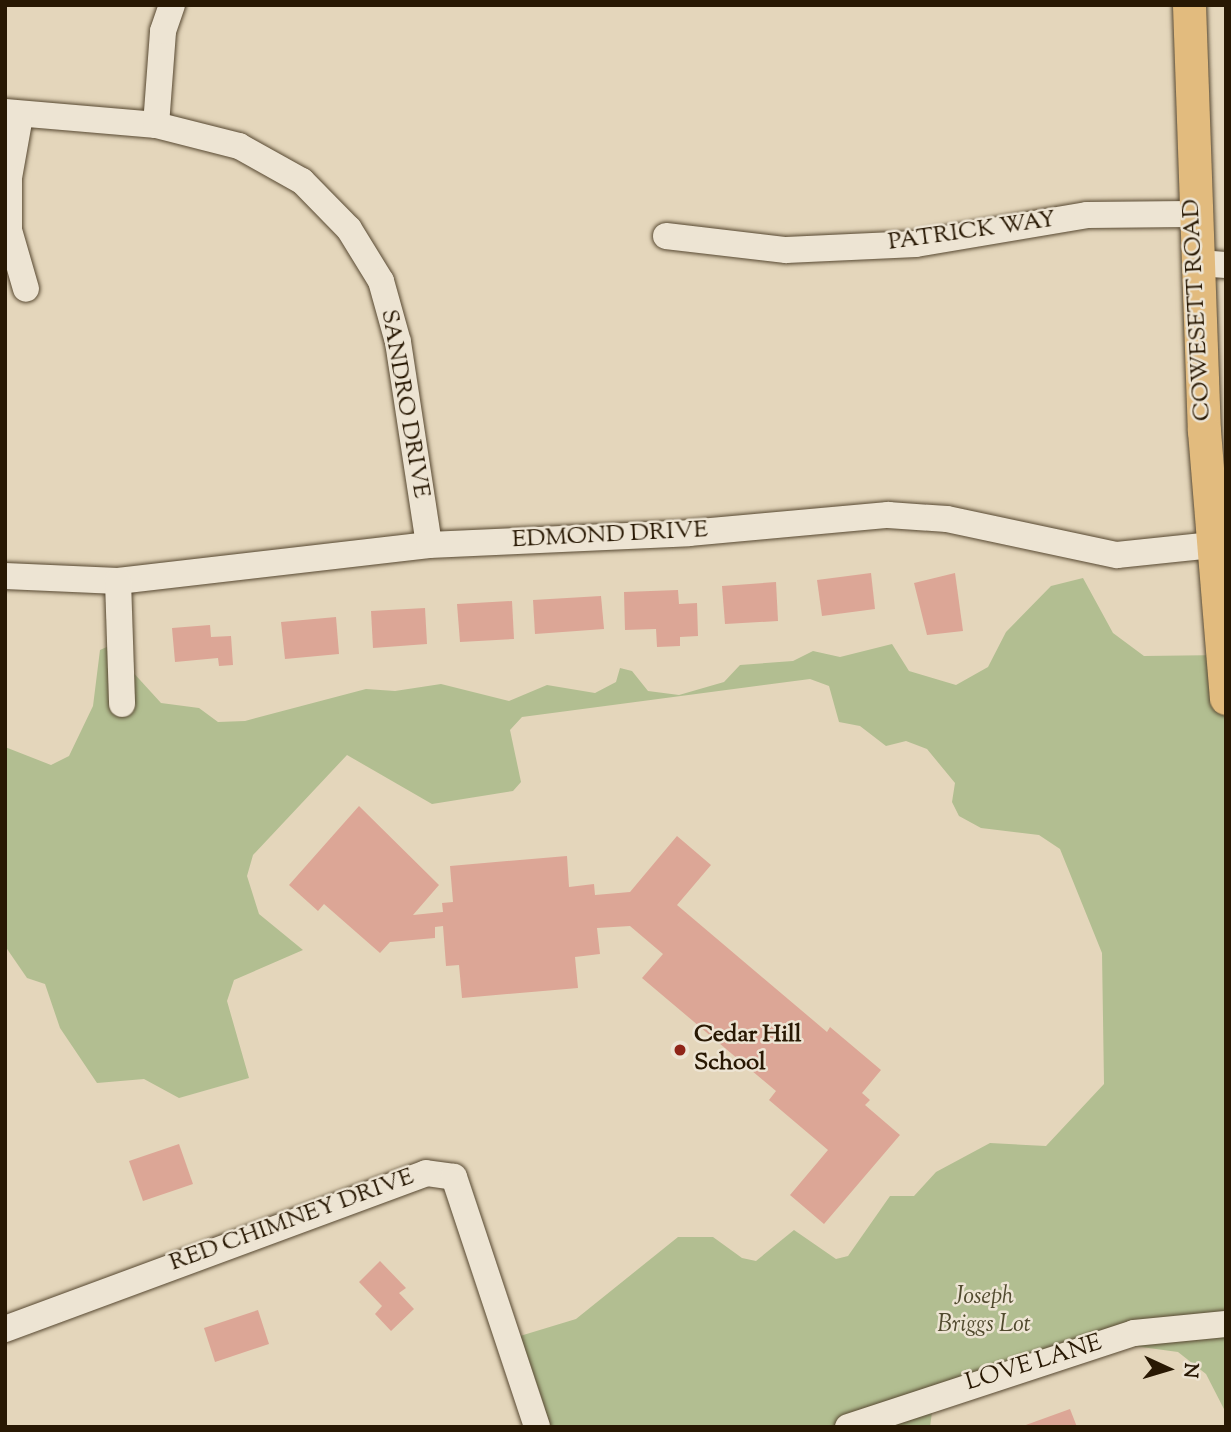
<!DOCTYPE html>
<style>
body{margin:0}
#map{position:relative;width:1231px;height:1432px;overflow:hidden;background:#e4d6bb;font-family:"Sorts Mill Goudy",serif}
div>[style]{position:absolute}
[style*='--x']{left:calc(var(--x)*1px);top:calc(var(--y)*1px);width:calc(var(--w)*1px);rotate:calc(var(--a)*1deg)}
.green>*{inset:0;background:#b2be91}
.building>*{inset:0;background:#dca696}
.roads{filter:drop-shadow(0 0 2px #574831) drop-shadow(0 0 2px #574831)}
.minor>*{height:26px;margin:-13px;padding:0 13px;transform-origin:13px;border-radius:13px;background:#ede4d3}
.major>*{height:33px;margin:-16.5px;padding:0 16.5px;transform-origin:16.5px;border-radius:16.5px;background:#e2bb7e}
.dots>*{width:19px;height:19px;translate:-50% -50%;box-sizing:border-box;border:4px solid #ede4d3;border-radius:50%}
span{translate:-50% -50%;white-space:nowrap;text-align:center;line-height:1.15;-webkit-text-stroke:5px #ede4d3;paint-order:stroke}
.street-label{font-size:24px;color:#281803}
.poi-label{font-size:24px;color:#281803;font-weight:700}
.left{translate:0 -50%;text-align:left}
.park-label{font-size:24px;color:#514a2e;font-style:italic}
.frame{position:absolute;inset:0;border:7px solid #281803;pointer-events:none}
.north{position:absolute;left:1133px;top:1334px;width:70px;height:70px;-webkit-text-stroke:5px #ede4d3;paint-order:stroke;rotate:94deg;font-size:19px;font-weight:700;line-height:28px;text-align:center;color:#281803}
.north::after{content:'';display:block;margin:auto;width:24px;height:32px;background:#281803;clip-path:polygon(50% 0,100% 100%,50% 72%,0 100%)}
</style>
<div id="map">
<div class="green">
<div style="clip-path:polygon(1083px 578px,1113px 633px,1144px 656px,1224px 655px,1226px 1413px,1206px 1374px,1178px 1352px,1134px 1346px,934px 1397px,930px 1427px,539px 1427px,520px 1336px,576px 1319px,678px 1237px,713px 1237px,742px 1258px,756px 1261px,794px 1230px,836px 1259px,848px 1256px,890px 1196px,914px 1196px,936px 1172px,990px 1143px,1046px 1146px,1104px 1084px,1102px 953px,1060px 849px,1039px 835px,981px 828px,959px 816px,952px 802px,955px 783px,927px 749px,906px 741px,886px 746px,860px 726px,839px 722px,829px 686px,810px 679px,522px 717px,510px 730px,521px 782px,513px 791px,432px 804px,347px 755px,253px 855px,247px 876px,259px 914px,303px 950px,234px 980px,227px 1001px,249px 1078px,179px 1098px,144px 1079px,97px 1083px,60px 1028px,45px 984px,27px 978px,5px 946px,5px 747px,51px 765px,69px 756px,93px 706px,100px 650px,109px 646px,161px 703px,199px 708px,218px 722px,245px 721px,366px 689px,395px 691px,441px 684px,509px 701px,547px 685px,595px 693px,616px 682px,620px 668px,632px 671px,648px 691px,679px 695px,724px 682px,740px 665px,793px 661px,813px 651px,840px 657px,892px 644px,909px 671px,956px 685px,988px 667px,1006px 632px,1051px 586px)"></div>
</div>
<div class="building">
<div style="clip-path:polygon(871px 573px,875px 609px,822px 616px,817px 580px)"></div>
<div style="clip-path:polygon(955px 573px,963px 631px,927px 635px,914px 583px)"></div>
<div style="clip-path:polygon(776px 582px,778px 621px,725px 624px,722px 586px)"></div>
<div style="clip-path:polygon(678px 590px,679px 604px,697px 603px,698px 636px,680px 637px,680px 646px,657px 647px,656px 629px,625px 630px,624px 592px)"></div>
<div style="clip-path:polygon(601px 596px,604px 629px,535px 634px,533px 600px)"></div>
<div style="clip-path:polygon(512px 601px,514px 639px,460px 642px,457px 604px)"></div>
<div style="clip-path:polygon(425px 608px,427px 644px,373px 648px,371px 611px)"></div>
<div style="clip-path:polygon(336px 617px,339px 654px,285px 659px,281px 622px)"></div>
<div style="clip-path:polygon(210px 625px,211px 637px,231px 636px,233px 665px,219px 666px,218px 658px,175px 662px,172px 628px)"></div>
<div style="clip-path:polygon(359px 806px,439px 885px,413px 915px,443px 912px,442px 903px,453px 902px,450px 866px,567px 856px,569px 887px,594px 884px,595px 895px,630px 892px,677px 836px,711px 865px,677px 905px,827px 1032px,830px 1027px,881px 1070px,862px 1093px,870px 1100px,865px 1105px,900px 1135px,824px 1224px,790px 1195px,828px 1150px,769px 1100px,776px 1091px,642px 978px,663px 954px,630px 926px,597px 928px,600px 954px,575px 957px,578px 988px,462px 998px,459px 965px,446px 966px,443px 926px,435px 927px,435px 938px,390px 942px,380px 953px,324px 904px,318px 911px,289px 885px)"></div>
<div style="clip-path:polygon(179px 1144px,193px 1184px,143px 1201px,129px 1161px)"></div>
<div style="clip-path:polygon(380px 1261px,406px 1288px,399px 1293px,414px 1309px,391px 1331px,375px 1314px,382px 1306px,359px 1282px)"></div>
<div style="clip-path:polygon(258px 1310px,269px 1344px,215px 1362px,204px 1328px)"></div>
<div style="clip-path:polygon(1070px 1409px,1077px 1427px,1023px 1427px,1023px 1426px)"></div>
</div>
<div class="roads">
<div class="minor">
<div style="--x:5;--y:112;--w:152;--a:4.9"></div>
<div style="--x:156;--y:125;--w:86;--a:14.2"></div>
<div style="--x:239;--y:146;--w:72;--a:29.1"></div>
<div style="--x:302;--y:181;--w:67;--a:45.6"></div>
<div style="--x:349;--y:229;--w:61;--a:58.4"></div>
<div style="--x:381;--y:281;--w:63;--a:74.4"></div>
<div style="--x:398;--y:342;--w:205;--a:81.3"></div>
<div style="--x:20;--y:116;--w:63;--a:100.1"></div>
<div style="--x:9;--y:178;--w:52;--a:90"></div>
<div style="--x:9;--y:230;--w:61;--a:73.9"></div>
<div style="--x:156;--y:125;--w:94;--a:-85.7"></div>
<div style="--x:163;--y:31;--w:28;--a:-71"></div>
<div style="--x:666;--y:236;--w:121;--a:6.7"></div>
<div style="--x:786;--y:250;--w:130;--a:-2.6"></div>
<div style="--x:916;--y:244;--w:173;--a:-9.6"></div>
<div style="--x:1087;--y:215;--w:107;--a:-0.5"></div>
<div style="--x:1198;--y:263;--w:28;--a:4"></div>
<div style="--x:5;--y:576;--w:113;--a:2.5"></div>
<div style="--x:118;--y:581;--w:313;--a:-6.6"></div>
<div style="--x:429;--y:545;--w:260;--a:-2.6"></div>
<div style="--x:689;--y:533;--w:200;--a:-5.2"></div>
<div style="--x:888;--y:515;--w:59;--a:3.9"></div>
<div style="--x:947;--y:519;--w:174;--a:12"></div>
<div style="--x:1117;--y:555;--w:96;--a:-6"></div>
<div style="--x:118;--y:581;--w:123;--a:88.1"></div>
<div style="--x:5;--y:1329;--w:449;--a:-20.3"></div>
<div style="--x:426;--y:1173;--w:28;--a:8"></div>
<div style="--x:454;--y:1177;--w:263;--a:71.6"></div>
<div style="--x:848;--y:1427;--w:301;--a:-18.2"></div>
<div style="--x:1134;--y:1333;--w:92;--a:-5.6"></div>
</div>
<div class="major">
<div style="--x:1189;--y:5;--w:426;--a:88"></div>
<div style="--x:1204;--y:431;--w:268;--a:85.3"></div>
</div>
</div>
<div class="dots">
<div style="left:680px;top:1050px;background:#8f2418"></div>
</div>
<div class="street-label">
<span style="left:972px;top:232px;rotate:-8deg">PATRICK WAY</span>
<span style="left:1198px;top:310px;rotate:-93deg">COWESETT ROAD</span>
<span style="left:404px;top:404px;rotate:80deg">SANDRO DRIVE</span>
<span style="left:610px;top:536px;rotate:-3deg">EDMOND DRIVE</span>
<span style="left:292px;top:1221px;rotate:-20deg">RED CHIMNEY DRIVE</span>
<span style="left:1034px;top:1364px;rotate:-17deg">LOVE LANE</span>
</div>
<div class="poi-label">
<span class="left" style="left:694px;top:1050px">Cedar Hill<br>School</span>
</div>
<div class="park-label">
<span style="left:984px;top:1312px">Joseph<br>Briggs Lot</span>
</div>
<div class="frame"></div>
<div class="north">N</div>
</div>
